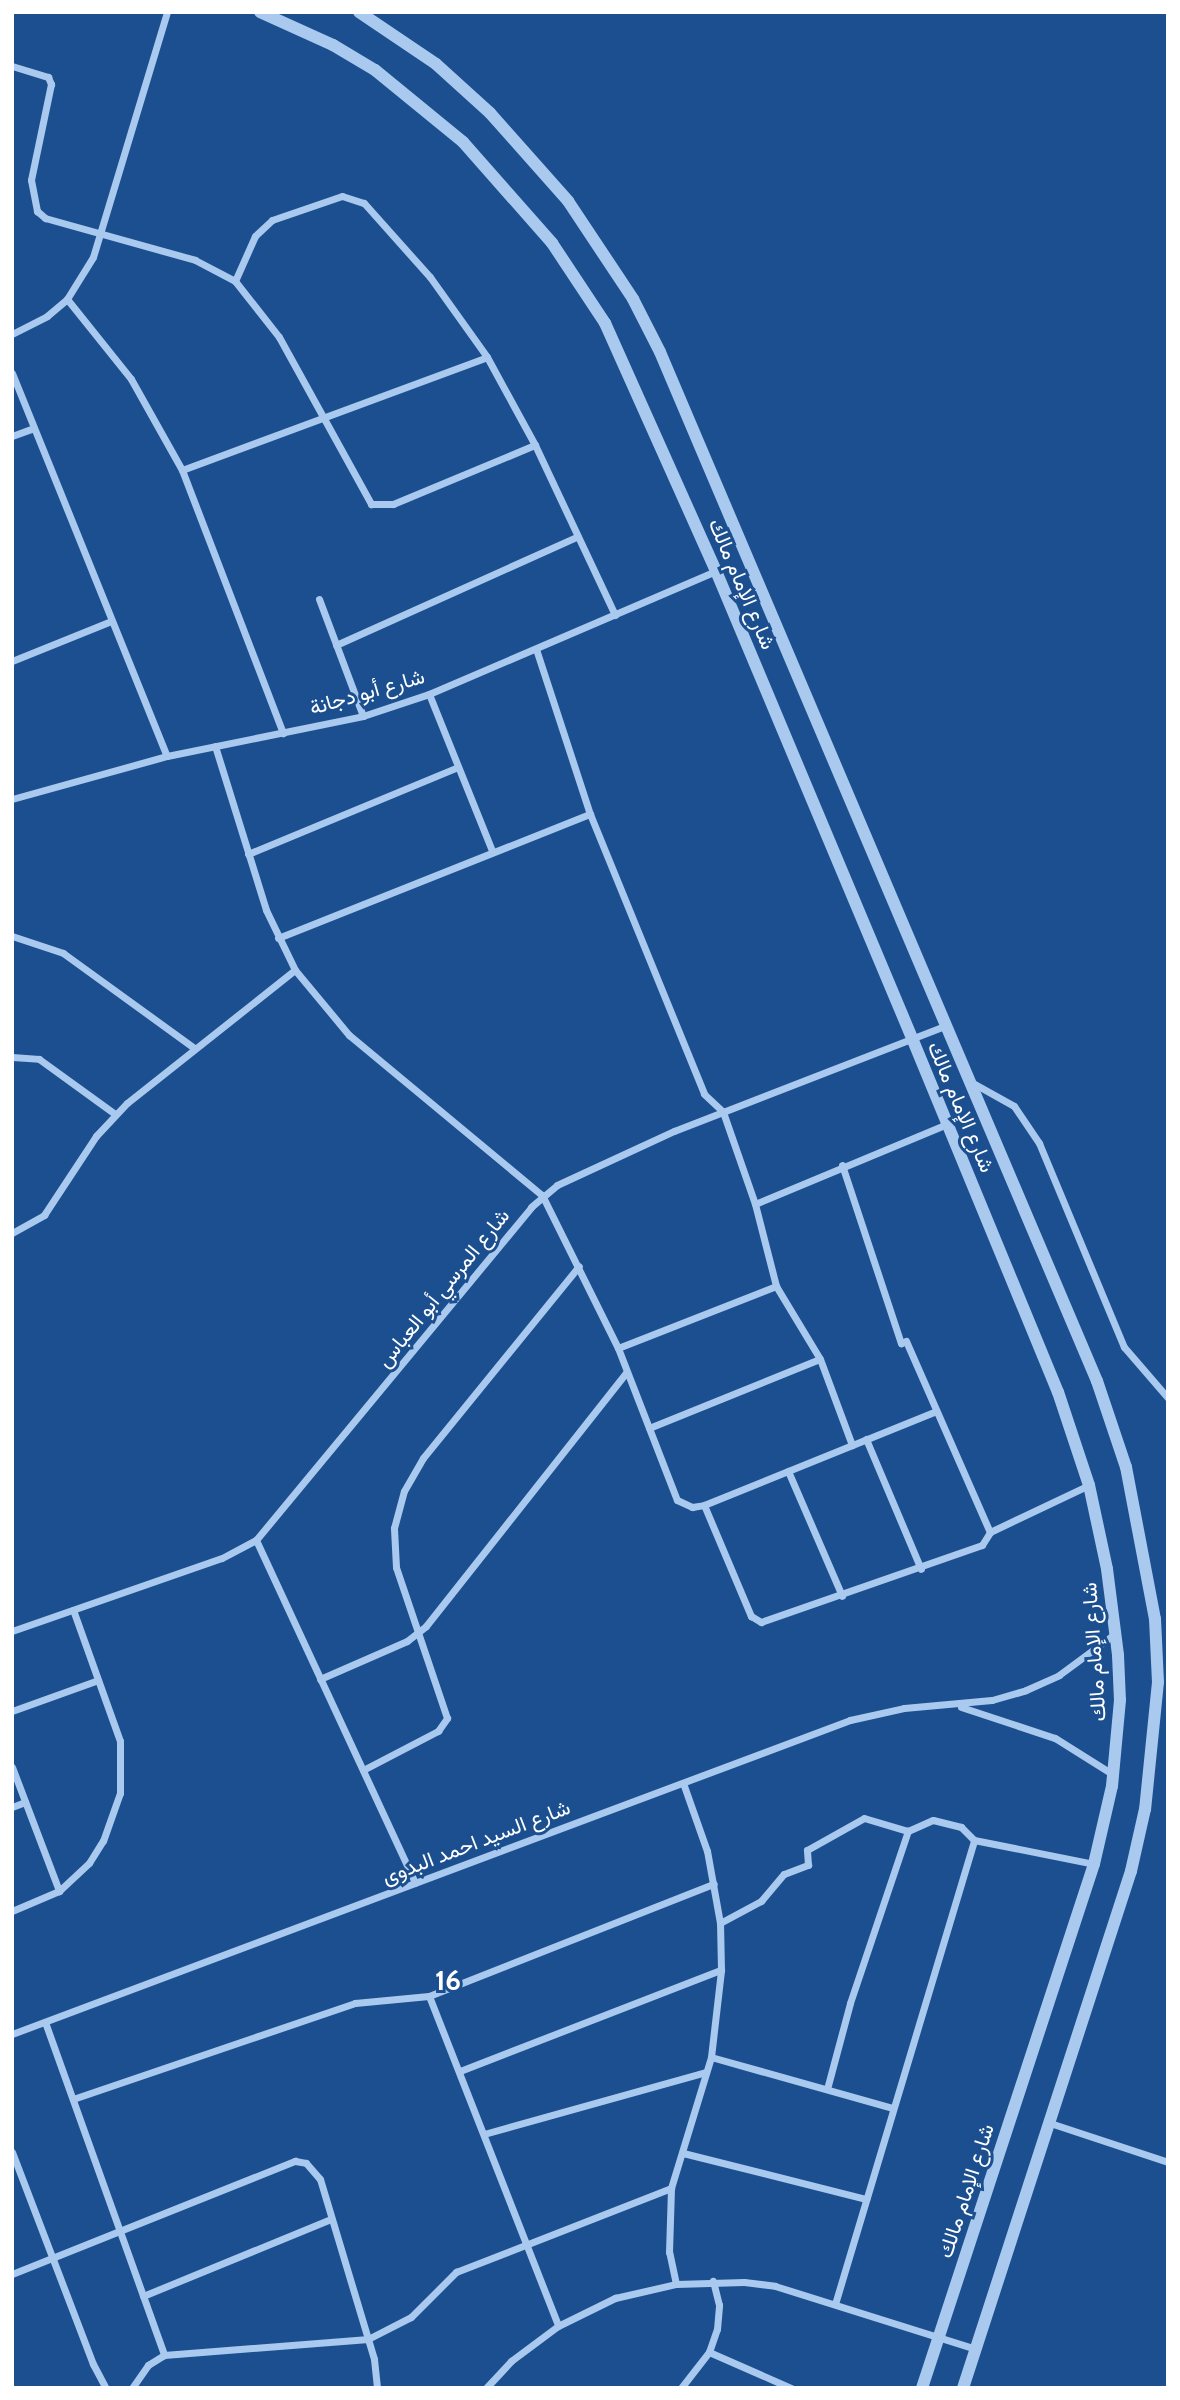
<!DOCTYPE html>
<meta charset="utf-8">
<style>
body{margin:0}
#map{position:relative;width:1180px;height:2400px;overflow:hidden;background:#1b4f8f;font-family:Cabin,Vazirmatn,sans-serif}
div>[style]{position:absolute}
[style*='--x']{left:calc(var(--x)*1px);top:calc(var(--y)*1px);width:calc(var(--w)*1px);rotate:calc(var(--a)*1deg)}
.minor>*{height:7px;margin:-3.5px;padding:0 3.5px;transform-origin:3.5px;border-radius:3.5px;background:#a9c9ee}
.tertiary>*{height:12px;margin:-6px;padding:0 6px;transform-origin:6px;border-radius:6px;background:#a9c9ee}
span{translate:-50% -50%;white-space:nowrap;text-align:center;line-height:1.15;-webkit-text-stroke:6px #1b4f8f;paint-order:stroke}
.street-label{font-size:21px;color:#fff}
.district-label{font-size:28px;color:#fff;font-weight:700}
.frame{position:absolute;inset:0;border:14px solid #fff;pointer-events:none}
</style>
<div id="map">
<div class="minor">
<div style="--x:12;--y:66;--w:38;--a:17"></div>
<div style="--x:48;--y:77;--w:8;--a:67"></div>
<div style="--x:51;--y:84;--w:98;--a:101.8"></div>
<div style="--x:31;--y:180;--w:32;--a:79"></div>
<div style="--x:37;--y:211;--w:11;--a:41"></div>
<div style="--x:45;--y:218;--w:156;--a:15.6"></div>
<div style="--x:195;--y:260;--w:45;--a:27.7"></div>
<div style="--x:235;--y:281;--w:71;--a:51.8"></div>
<div style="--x:279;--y:337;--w:191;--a:61.1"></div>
<div style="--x:371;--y:504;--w:22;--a:0"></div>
<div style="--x:393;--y:504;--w:154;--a:-22.6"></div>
<div style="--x:235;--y:281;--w:49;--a:-66"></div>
<div style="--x:255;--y:236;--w:23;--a:-43"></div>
<div style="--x:272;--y:220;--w:74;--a:-18.9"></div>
<div style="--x:342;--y:196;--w:23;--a:18"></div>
<div style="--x:364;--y:203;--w:99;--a:48.3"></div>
<div style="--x:430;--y:277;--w:98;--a:54.5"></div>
<div style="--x:487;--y:357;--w:100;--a:61.4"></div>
<div style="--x:535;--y:445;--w:188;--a:64.8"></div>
<div style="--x:67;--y:299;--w:102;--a:51.3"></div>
<div style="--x:131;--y:379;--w:104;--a:60.7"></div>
<div style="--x:182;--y:470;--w:282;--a:69"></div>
<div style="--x:12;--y:334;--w:39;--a:-27"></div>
<div style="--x:47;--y:316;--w:26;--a:-40"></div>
<div style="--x:67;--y:299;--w:49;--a:-58.2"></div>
<div style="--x:93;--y:257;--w:256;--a:-73.2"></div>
<div style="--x:12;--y:373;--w:413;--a:68"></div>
<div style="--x:12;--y:436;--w:23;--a:-20"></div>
<div style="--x:182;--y:470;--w:325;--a:-20.3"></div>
<div style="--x:319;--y:599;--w:125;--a:69.4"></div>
<div style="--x:336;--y:645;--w:265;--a:-24.2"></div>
<div style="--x:536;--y:649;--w:174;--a:71.9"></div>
<div style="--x:590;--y:814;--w:302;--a:67.8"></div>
<div style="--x:704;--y:1094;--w:26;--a:43"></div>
<div style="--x:723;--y:1112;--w:97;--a:70.8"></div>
<div style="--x:755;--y:1204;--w:85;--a:75.6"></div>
<div style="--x:776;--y:1286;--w:85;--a:58.9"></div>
<div style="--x:820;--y:1359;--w:92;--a:69.6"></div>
<div style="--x:12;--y:661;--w:107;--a:-22"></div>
<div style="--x:429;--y:694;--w:169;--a:68.1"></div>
<div style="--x:215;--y:746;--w:172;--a:72.7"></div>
<div style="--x:266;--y:910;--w:67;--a:64.2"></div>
<div style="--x:295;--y:970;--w:85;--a:50.3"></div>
<div style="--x:349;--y:1035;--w:251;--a:39.7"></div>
<div style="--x:542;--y:1195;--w:171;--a:63.6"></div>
<div style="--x:618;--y:1348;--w:163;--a:68.8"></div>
<div style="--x:677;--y:1500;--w:17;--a:25"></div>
<div style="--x:692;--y:1507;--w:12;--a:-9"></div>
<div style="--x:704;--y:1505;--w:248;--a:-22"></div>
<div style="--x:12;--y:799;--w:161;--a:-15.5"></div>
<div style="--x:167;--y:756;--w:200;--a:-11.5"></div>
<div style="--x:363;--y:716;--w:70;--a:-18.4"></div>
<div style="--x:429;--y:694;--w:312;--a:-23.2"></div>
<div style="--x:248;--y:854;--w:227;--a:-22.5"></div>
<div style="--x:12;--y:936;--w:54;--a:18.4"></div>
<div style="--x:63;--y:953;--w:160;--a:35.9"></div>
<div style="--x:278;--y:938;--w:336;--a:-21.7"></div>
<div style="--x:12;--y:1057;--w:27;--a:4"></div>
<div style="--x:39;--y:1059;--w:94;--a:35.9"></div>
<div style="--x:971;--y:1082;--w:49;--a:29.2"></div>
<div style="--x:1014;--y:1106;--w:45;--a:56"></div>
<div style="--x:1039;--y:1143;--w:221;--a:67.4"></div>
<div style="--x:1124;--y:1347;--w:67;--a:49.2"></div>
<div style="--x:842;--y:1165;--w:188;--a:71.7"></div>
<div style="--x:901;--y:1343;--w:5;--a:-22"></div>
<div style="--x:906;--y:1341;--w:209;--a:66.3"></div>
<div style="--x:755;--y:1204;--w:208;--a:-22.6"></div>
<div style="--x:12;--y:1233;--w:37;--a:-29"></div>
<div style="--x:44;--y:1215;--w:95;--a:-56.6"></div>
<div style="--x:96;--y:1136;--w:45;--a:-46.8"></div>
<div style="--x:127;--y:1103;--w:214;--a:-38.4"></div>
<div style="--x:618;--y:1348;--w:170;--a:-21.4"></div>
<div style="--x:649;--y:1428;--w:184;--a:-22"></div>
<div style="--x:866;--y:1439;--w:141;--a:67.1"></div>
<div style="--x:788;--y:1471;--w:136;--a:66.6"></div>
<div style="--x:704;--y:1505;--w:121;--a:67.1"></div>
<div style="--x:751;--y:1616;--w:12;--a:31"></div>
<div style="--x:761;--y:1622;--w:234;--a:-19.2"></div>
<div style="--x:982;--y:1545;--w:15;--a:-58"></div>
<div style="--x:990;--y:1532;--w:110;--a:-25.4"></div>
<div style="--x:256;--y:1540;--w:378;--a:65.1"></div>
<div style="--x:12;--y:1631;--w:222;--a:-19.2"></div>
<div style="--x:222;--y:1558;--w:38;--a:-28"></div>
<div style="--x:256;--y:1540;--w:432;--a:-50.4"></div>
<div style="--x:531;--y:1207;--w:34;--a:-40"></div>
<div style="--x:557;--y:1185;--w:129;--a:-24.8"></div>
<div style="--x:674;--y:1131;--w:293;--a:-21.2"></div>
<div style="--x:320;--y:1679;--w:95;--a:-23.6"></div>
<div style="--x:407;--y:1641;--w:24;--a:-38"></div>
<div style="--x:426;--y:1626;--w:323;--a:-51.7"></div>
<div style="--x:961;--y:1707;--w:99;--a:18.3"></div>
<div style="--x:1055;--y:1738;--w:70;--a:32.1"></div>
<div style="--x:12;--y:1711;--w:91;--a:-19.8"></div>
<div style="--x:12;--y:1767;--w:133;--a:69.2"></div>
<div style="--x:363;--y:1770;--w:85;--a:-27.5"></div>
<div style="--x:438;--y:1731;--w:16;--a:-55"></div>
<div style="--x:447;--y:1718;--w:159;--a:-108.7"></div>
<div style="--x:396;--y:1567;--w:39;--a:-93"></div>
<div style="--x:394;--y:1528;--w:38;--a:-75"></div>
<div style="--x:404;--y:1491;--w:38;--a:-60"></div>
<div style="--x:423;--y:1458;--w:247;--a:-50.9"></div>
<div style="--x:12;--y:1807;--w:14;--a:-21"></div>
<div style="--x:12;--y:1911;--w:51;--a:-23.1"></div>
<div style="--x:59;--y:1891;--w:41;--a:-43"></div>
<div style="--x:89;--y:1863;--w:26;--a:-58"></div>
<div style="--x:103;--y:1841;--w:51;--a:-70.5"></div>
<div style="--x:120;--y:1793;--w:52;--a:-90"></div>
<div style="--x:120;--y:1741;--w:139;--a:-109.7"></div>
<div style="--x:720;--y:1923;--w:47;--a:-28.2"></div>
<div style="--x:761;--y:1901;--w:35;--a:-50"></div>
<div style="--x:784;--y:1874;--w:26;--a:-21"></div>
<div style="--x:808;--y:1865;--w:15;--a:-94"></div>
<div style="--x:807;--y:1850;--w:65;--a:-29.3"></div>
<div style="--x:864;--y:1818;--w:46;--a:16.5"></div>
<div style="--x:908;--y:1831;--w:27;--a:-24"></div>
<div style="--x:933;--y:1820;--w:29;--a:14"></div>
<div style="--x:961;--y:1827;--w:18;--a:45"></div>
<div style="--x:974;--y:1840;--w:122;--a:11.3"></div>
<div style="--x:429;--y:1996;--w:354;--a:68.6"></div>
<div style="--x:45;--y:2022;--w:354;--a:70.3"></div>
<div style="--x:12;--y:2034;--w:895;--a:-20.54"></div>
<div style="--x:850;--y:1720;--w:55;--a:-12.5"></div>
<div style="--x:904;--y:1708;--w:88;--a:-5.2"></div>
<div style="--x:992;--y:1700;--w:35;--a:-16"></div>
<div style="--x:1026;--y:1690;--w:36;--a:-24"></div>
<div style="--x:1059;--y:1675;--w:71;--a:-36.4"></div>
<div style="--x:711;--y:2057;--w:189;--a:15.7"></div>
<div style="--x:460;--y:2071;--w:280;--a:-21.2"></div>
<div style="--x:827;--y:2089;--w:89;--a:-75"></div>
<div style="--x:850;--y:2003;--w:182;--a:-71.4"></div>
<div style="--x:73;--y:2099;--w:298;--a:-18.8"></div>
<div style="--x:355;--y:2003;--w:74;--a:-5.4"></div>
<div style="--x:429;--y:1996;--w:306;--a:-21.5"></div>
<div style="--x:1050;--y:2123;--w:124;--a:18.3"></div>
<div style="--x:484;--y:2134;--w:230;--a:-15.6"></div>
<div style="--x:12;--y:2152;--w:227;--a:69.1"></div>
<div style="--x:93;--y:2364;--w:27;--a:62"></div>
<div style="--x:683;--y:2153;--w:189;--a:14.1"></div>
<div style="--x:12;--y:2274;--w:305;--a:-21.8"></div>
<div style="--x:295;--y:2161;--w:11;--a:10"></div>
<div style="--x:306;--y:2163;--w:21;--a:49"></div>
<div style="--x:320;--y:2179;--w:188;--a:73.3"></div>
<div style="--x:374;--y:2359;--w:29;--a:84"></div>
<div style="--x:676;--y:2284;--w:33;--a:-102"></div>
<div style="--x:669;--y:2252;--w:64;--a:-88.2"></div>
<div style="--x:671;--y:2188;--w:137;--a:-73"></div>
<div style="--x:711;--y:2057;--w:88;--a:-83.4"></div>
<div style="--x:721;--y:1970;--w:47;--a:-91.2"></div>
<div style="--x:720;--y:1923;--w:73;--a:-100.2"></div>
<div style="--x:707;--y:1851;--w:72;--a:-109.4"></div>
<div style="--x:143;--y:2296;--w:203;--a:-22.3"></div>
<div style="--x:835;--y:2304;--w:484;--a:-73.3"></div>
<div style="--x:709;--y:2352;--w:90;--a:23.7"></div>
<div style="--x:132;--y:2388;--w:28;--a:-55"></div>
<div style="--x:148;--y:2365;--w:19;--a:-32"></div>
<div style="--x:164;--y:2355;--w:205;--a:-4.5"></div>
<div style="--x:368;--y:2339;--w:48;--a:-27.1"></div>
<div style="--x:411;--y:2317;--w:64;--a:-45"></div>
<div style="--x:456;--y:2272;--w:231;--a:-21.3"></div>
<div style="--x:486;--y:2388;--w:37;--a:-47"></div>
<div style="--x:511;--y:2361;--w:59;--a:-36.7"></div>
<div style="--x:558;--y:2326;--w:64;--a:-26.2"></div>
<div style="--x:615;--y:2298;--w:63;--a:-12.9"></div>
<div style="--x:676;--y:2284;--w:68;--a:-1.7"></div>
<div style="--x:744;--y:2282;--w:31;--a:7"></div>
<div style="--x:775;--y:2286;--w:211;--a:17.4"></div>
<div style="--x:681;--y:2388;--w:46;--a:-52.1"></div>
<div style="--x:709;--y:2352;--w:24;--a:-71"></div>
<div style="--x:717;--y:2329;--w:24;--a:-85"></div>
<div style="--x:719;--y:2305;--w:25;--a:-104"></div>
</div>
<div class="tertiary">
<div style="--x:260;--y:12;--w:80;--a:24.3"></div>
<div style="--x:333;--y:45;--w:49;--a:30.8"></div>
<div style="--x:375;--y:70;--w:114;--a:39.3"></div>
<div style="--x:463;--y:142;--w:135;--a:48.6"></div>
<div style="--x:552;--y:243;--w:96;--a:56.5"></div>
<div style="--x:605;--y:323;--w:272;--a:65.9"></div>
<div style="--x:716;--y:571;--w:506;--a:67.23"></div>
<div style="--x:912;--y:1038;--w:383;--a:67.6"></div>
<div style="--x:1058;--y:1392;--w:98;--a:71.6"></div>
<div style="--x:1089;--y:1485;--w:86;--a:77.9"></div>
<div style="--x:1107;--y:1569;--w:87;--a:82.7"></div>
<div style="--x:1118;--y:1655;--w:45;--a:87.5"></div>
<div style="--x:1120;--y:1700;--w:86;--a:95.3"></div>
<div style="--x:1112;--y:1786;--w:80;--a:103"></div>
<div style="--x:1094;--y:1864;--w:552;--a:108.17"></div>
<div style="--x:359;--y:12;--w:93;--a:34"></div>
<div style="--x:436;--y:64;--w:73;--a:42.2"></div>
<div style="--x:490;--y:113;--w:118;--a:48.4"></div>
<div style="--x:568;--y:201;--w:118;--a:56.4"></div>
<div style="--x:633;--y:299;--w:59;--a:63"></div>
<div style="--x:660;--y:352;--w:1118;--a:66.99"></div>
<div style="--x:1097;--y:1381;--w:91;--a:71.4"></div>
<div style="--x:1126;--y:1467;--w:155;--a:79.2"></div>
<div style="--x:1155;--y:1619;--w:63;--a:87.3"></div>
<div style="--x:1158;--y:1682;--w:128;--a:95.8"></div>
<div style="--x:1145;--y:1809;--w:64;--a:102.7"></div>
<div style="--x:1131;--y:1871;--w:544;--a:108"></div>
</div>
<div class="street-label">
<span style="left:742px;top:584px;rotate:67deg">شارع الإمام مالك</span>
<span style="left:367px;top:692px;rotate:-16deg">شارع أبو دجانة</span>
<span style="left:961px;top:1107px;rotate:67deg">شارع الإمام مالك</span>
<span style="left:443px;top:1288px;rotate:-51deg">شارع المرسي أبو العباس</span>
<span style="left:1094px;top:1652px;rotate:-94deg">شارع الإمام مالك</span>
<span style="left:476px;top:1842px;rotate:-21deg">شارع السيد احمد البدوى</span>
<span style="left:966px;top:2191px;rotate:-72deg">شارع الإمام مالك</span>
</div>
<div class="district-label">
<span style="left:448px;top:1980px">16</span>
</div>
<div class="frame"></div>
</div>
